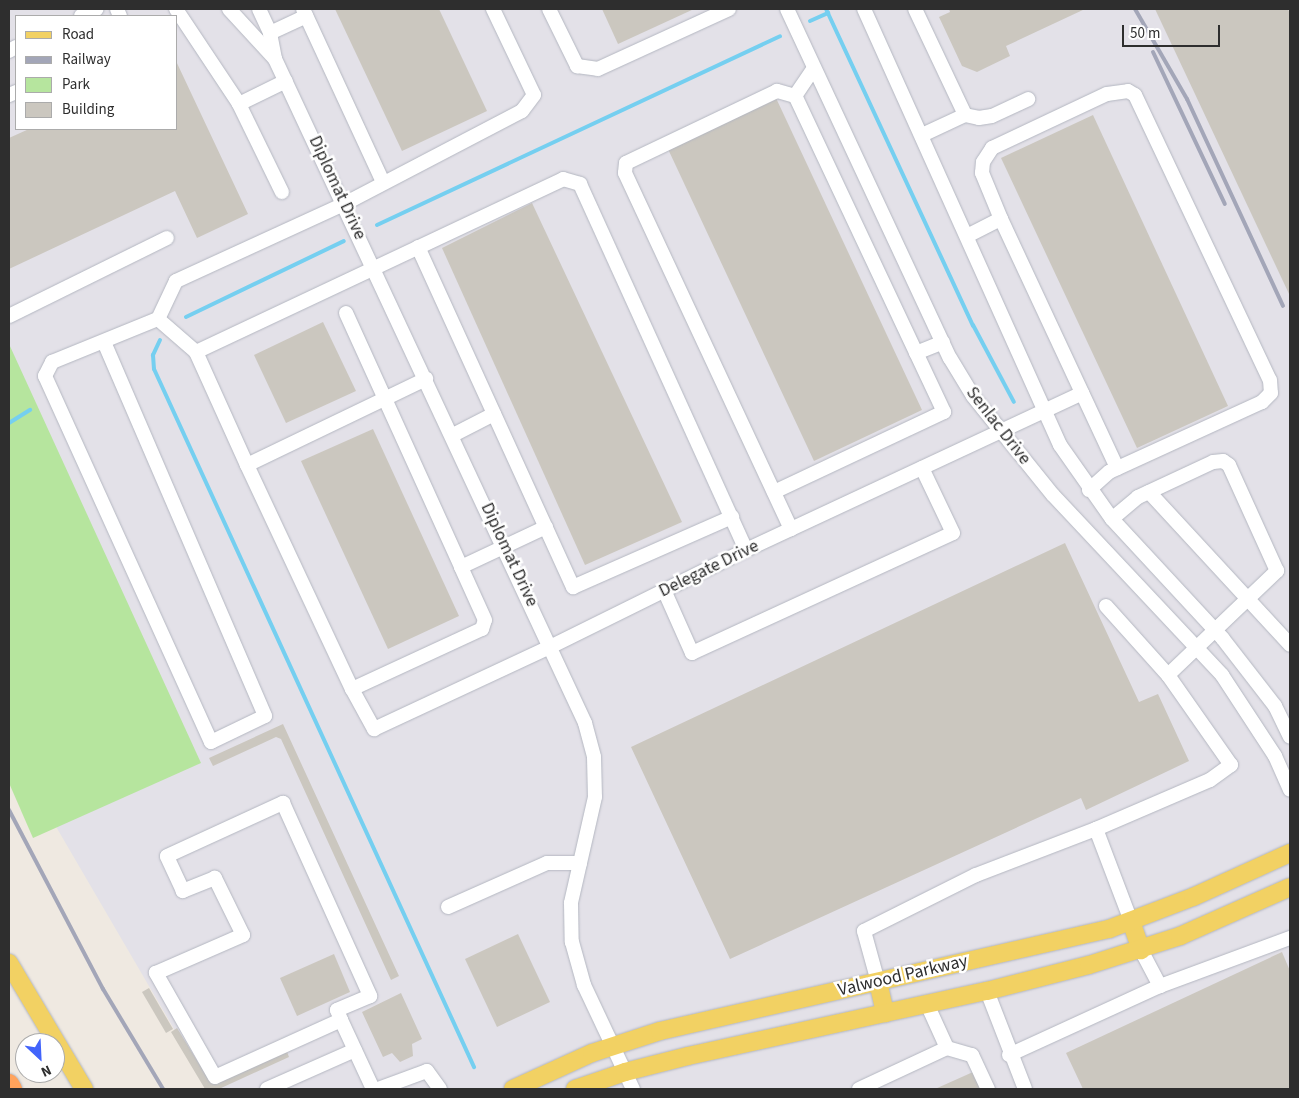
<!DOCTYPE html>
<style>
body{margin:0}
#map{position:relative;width:1299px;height:1098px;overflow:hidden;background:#efe9e1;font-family:"Source Sans 3",sans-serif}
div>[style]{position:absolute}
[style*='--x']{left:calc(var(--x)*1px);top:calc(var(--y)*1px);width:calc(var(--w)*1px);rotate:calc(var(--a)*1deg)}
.industrial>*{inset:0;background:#e3e1e8}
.green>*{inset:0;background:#b6e59e}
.stream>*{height:4px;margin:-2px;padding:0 2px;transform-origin:2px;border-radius:2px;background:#75cff0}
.building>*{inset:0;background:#cbc7bf}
.roads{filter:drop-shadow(0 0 1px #b4b7c1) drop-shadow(0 0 1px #b4b7c1)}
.minor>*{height:14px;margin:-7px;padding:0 7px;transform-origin:7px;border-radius:7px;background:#fff}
.major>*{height:18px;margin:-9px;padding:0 9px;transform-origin:9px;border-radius:9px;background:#f2d163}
.highway>*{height:20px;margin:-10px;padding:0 10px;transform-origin:10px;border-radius:10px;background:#ffa35c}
.rail>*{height:4px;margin:-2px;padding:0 2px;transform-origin:2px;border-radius:2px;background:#a3a6b8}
span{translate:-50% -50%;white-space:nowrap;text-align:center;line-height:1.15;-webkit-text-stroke:5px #fff;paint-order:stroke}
.street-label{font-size:18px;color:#2e2e2e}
.frame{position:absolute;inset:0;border:10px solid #2e2e2e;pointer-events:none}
.legend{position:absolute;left:15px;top:15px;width:162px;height:115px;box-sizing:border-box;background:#fff;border:1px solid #ababab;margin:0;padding:6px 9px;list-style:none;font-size:15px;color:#2e2e2e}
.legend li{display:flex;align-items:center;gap:10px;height:25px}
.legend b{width:25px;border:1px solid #ababab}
.north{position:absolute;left:15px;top:1033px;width:50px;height:50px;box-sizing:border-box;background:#fff;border:1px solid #ababab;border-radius:50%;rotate:155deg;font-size:14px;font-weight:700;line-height:20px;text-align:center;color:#2e2e2e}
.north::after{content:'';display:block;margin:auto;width:18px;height:22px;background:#4264fb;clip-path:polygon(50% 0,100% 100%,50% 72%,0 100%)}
.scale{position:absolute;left:1122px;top:25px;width:98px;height:22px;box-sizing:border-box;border:2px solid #2e2e2e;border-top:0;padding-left:6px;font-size:15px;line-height:18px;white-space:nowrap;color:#2e2e2e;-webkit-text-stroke:4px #fff;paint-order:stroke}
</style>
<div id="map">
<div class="industrial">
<div style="clip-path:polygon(evenodd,9px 9px,1290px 9px,1290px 1089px,209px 1089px,9px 746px,9px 9px,16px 16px,176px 16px,176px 129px,16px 129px,16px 16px)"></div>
</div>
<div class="green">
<div style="clip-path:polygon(9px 344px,201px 763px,33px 838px,9px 783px)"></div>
</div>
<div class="stream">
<div style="--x:826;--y:9;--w:349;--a:65.1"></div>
<div style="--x:973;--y:325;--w:87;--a:62"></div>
<div style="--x:810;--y:21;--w:20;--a:-24"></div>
<div style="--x:377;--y:225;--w:445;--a:-25.1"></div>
<div style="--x:186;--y:317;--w:175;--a:-25.7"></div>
<div style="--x:160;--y:340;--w:17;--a:115"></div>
<div style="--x:153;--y:355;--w:14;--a:86"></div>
<div style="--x:154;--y:369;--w:768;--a:65.37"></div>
<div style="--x:9;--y:423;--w:25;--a:-32"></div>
</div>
<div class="building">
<div style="clip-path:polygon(335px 9px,439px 9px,487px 111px,402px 151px)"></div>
<div style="clip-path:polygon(602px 9px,694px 9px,618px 44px)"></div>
<div style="clip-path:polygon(949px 9px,1085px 9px,1006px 46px,1010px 56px,977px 72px,962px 66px,939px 17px,950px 12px)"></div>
<div style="clip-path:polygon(1155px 9px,1288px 9px,1290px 14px,1290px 296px)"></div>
<div style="clip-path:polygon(176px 61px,248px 214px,197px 238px,175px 191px,9px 269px,9px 138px,29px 129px,176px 129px)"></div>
<div style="clip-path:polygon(776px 98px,922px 410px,814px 461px,668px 149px)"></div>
<div style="clip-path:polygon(1093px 115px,1228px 406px,1137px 448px,1001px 158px)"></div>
<div style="clip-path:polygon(532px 203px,682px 522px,585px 565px,442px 248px)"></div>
<div style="clip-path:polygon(323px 322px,356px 391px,286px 423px,254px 355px)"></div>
<div style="clip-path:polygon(373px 429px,459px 616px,388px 649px,301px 461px)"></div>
<div style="clip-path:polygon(1065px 543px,1139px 702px,1158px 694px,1189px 761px,1086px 810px,1081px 798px,730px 959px,631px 747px)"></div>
<div style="clip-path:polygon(283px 724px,399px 976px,391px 980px,281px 739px,276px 737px,213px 766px,209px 758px)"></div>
<div style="clip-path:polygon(518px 934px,550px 1002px,497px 1027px,465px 959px)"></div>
<div style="clip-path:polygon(1282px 952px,1290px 971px,1290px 1089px,1083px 1089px,1066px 1053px)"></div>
<div style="clip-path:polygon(334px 954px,350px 992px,297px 1016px,280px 978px)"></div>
<div style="clip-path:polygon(149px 988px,173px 1029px,166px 1033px,142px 992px)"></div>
<div style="clip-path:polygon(401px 993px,422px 1039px,412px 1044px,413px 1056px,400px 1062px,392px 1053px,383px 1057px,362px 1012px)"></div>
<div style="clip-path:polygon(177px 1028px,211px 1083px,286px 1049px,289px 1057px,219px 1089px,205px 1089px,171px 1032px)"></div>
<div style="clip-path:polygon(973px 1072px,981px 1089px,935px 1089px)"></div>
</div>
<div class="roads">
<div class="minor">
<div style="--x:117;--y:9;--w:8;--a:67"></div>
<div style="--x:176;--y:9;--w:114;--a:56.4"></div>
<div style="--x:239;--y:104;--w:52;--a:-26.1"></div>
<div style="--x:229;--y:9;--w:68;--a:47.4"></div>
<div style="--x:259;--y:9;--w:26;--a:65"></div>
<div style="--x:270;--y:33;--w:26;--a:79"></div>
<div style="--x:275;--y:59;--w:733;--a:64.97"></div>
<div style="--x:585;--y:723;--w:35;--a:75"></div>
<div style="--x:594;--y:757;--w:40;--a:88.6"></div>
<div style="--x:595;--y:797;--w:109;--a:102.8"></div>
<div style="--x:571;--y:903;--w:39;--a:89"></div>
<div style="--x:572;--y:942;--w:45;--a:74.4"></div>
<div style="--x:584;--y:985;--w:115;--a:64.8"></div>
<div style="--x:303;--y:9;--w:191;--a:65.2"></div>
<div style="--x:493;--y:9;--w:95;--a:64.5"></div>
<div style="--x:534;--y:95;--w:20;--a:127"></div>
<div style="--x:522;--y:111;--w:201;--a:152.4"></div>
<div style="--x:344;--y:204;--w:185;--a:155.4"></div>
<div style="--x:176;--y:281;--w:42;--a:115.3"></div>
<div style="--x:158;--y:319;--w:50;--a:41"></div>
<div style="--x:196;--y:352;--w:406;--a:-25.2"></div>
<div style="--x:563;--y:179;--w:18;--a:16"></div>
<div style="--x:580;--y:184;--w:402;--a:65.6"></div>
<div style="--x:549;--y:9;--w:64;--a:63.8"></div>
<div style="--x:577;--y:66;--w:21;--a:8"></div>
<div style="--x:598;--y:69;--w:144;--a:-24.6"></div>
<div style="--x:787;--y:9;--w:385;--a:65"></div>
<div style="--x:950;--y:358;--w:44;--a:58.8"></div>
<div style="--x:973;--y:396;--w:127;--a:51.1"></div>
<div style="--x:1053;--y:495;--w:247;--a:46.8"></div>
<div style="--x:1222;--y:675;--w:97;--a:56.8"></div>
<div style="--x:1275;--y:756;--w:37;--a:66"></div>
<div style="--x:864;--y:9;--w:478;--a:65.8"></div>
<div style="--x:1060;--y:445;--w:90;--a:54.9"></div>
<div style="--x:1112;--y:519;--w:163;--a:47.2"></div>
<div style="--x:1223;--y:639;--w:85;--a:52.2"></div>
<div style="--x:1275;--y:706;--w:34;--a:64"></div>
<div style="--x:915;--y:9;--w:117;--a:64.7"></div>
<div style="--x:965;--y:115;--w:47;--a:155.1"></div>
<div style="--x:81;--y:16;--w:17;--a:-24"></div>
<div style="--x:270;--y:33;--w:40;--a:-25"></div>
<div style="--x:9;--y:51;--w:8;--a:-30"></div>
<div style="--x:9;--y:95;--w:8;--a:-23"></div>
<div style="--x:795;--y:96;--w:34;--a:-56"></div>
<div style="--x:239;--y:104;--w:98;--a:64"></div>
<div style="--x:965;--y:115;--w:14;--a:12"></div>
<div style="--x:979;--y:118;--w:13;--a:-9"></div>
<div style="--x:992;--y:116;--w:40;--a:-25"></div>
<div style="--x:1001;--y:219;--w:275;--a:65"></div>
<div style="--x:967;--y:236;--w:38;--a:-27"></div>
<div style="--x:1001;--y:219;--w:50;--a:-112.4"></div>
<div style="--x:982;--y:173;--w:11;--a:-85"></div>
<div style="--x:983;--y:162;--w:17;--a:-57"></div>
<div style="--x:992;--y:148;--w:127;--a:-25.2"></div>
<div style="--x:1107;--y:94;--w:21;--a:-8"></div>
<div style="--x:1128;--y:91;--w:8;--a:30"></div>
<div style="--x:1135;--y:95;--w:315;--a:64.7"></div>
<div style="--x:1270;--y:380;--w:13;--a:86"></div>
<div style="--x:1271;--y:393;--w:13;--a:135"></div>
<div style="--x:1262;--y:402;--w:168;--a:155.4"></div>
<div style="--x:1109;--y:472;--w:27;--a:138"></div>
<div style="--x:418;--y:247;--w:374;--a:65.5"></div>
<div style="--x:573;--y:587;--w:174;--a:-23.8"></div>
<div style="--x:346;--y:313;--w:279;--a:65.6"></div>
<div style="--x:461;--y:567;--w:94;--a:-25.2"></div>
<div style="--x:9;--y:316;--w:176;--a:-26.3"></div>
<div style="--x:104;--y:342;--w:407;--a:66.7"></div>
<div style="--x:265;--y:716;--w:60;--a:154.3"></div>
<div style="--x:211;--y:742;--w:402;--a:-114.4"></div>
<div style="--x:45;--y:376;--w:16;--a:-63"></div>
<div style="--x:52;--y:362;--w:114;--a:-22.1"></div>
<div style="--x:196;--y:352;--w:124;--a:65.7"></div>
<div style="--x:247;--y:465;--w:199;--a:-25.7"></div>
<div style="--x:916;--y:353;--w:29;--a:-22"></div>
<div style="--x:453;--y:435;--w:46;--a:-27.1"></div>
<div style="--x:247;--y:465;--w:247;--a:64.9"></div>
<div style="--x:352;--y:689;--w:143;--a:-24.8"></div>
<div style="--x:482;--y:629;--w:9;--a:-72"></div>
<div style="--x:485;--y:620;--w:58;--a:-114.4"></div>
<div style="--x:774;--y:492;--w:188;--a:-25.2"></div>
<div style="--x:944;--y:412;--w:349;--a:-115.2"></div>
<div style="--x:795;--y:96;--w:19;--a:-164"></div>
<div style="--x:777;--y:91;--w:167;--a:154.5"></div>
<div style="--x:626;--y:163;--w:10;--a:96"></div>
<div style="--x:625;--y:173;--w:393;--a:65"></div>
<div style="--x:1149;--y:492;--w:208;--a:47.3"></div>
<div style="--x:664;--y:590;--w:69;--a:66"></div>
<div style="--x:692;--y:653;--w:287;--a:-24.7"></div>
<div style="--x:953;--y:533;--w:72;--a:-115.5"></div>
<div style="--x:1106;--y:606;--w:93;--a:48.1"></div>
<div style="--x:352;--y:689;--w:46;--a:61.2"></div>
<div style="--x:374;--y:729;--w:196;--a:-25"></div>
<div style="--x:552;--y:646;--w:216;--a:-26.3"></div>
<div style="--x:746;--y:550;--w:371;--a:-25"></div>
<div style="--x:1096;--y:829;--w:98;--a:69.2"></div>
<div style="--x:448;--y:907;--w:108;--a:-24"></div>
<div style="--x:547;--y:863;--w:33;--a:0"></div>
<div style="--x:1141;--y:950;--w:41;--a:62.2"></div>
<div style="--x:1160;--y:986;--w:139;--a:-20.3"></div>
<div style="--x:878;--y:982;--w:53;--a:-105.4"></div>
<div style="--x:864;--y:931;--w:125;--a:-26.6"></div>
<div style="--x:976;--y:875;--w:129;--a:-21"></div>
<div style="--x:1096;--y:829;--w:124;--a:-23.3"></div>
<div style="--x:1210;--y:780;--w:26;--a:-36"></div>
<div style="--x:1231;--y:765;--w:110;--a:-125"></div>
<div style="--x:1168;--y:675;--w:151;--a:-43.7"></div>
<div style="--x:1277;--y:571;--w:116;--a:-114.4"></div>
<div style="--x:1229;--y:465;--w:7;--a:-146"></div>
<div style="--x:1223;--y:461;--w:10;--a:174"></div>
<div style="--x:1213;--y:462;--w:83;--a:155"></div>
<div style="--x:1138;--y:497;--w:34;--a:140"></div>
<div style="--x:987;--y:991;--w:105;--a:68.8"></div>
<div style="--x:341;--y:1020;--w:138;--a:155.7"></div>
<div style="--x:215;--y:1077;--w:120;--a:-119.6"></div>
<div style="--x:156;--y:973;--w:95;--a:-23.6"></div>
<div style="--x:243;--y:935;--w:64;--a:-116.2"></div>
<div style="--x:215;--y:878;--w:35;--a:158"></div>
<div style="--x:183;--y:891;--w:38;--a:-115"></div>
<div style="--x:167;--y:856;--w:128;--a:-24.6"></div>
<div style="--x:283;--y:803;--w:212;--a:65.7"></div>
<div style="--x:370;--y:996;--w:36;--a:157"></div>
<div style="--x:337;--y:1010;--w:11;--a:68"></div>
<div style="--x:341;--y:1020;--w:76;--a:65.1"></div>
<div style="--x:947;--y:1048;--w:26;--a:16"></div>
<div style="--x:972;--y:1055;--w:38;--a:65"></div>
<div style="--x:1009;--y:1055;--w:166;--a:-24.6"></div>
<div style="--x:267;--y:1089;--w:96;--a:-23.9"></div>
<div style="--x:378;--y:1089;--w:52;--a:-20.2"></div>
<div style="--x:427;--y:1071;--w:22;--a:54"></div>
<div style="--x:859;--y:1089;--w:97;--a:-25"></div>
<div style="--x:947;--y:1048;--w:48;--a:-114.4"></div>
</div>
<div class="major">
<div style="--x:1131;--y:921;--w:31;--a:71"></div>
<div style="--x:9;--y:963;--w:147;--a:59.2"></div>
<div style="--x:878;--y:982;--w:32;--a:77"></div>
<div style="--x:513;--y:1089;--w:87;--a:-24.5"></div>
<div style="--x:592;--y:1053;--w:71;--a:-17.9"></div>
<div style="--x:660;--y:1031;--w:460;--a:-12.8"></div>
<div style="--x:1109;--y:929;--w:90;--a:-20.9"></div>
<div style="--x:1193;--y:897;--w:107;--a:-24.4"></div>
<div style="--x:575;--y:1089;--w:53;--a:-18.8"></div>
<div style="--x:625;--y:1072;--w:65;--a:-14.3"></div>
<div style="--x:688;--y:1056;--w:306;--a:-12.3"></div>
<div style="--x:987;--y:991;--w:105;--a:-14.3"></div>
<div style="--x:1089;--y:965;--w:96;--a:-17.7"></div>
<div style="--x:1180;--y:936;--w:120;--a:-24"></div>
</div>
<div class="highway">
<div style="--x:9;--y:1084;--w:6;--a:59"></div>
</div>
</div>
<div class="rail">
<div style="--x:1135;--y:9;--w:104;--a:60"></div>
<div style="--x:1187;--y:99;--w:228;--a:65.1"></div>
<div style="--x:1153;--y:52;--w:168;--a:64.7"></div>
<div style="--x:9;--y:810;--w:202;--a:62.3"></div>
<div style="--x:103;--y:989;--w:117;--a:59"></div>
</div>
<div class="street-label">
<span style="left:337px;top:188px;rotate:65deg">Diplomat Drive</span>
<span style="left:998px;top:426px;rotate:52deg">Senlac Drive</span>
<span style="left:509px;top:555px;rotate:65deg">Diplomat Drive</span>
<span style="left:709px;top:569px;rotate:-26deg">Delegate Drive</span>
<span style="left:903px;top:976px;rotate:-13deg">Valwood Parkway</span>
</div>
<div class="frame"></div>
<ul class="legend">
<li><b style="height:6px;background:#f2d163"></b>Road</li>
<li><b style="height:6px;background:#a3a6b8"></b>Railway</li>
<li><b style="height:14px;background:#b6e59e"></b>Park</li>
<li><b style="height:14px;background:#cbc7bf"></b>Building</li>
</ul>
<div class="north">N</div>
<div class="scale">50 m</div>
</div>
